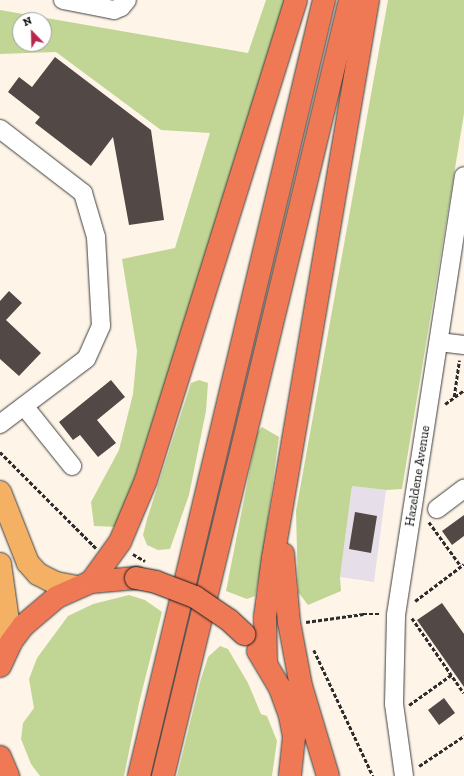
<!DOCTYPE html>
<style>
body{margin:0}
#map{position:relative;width:464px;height:776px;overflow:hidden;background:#fef5e8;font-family:"Zilla Slab",serif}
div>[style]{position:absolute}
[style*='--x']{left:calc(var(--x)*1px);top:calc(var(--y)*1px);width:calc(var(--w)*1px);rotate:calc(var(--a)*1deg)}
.industrial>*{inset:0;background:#e6dee9}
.forest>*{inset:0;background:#c1d694}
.building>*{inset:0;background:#524947}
.path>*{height:2.5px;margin-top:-1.25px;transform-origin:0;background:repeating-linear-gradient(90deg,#2c2c2c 0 4px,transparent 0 6px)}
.roads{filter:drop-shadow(0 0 1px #3d3d3d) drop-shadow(0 0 1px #3d3d3d)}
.minor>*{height:18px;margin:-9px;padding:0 9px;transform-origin:9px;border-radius:9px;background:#fff}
.major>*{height:22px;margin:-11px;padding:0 11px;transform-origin:11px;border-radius:11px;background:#f4b063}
.highway>*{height:22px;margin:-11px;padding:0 11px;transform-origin:11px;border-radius:11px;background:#ef7955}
.path-bridge>*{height:2.5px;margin-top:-1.25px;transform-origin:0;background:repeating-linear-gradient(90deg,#2c2c2c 0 4px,transparent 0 6px)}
.bridges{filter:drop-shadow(0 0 1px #1b1b1b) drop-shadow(0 0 1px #1b1b1b)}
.highway-bridge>*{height:22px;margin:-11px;padding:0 11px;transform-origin:11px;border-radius:11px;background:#ef7955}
span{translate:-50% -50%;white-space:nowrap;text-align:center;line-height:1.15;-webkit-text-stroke:4px #fff;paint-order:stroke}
.street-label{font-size:13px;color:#0a0a0a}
.north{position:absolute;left:12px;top:12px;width:40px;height:40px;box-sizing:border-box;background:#fff;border:1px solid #9d9d9d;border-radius:50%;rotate:337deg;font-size:11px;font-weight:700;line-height:16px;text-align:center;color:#0a0a0a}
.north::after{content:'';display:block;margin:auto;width:14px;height:18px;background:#b4284e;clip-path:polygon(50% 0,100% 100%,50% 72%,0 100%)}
</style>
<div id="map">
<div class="industrial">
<div style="clip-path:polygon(352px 486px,386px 490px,374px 582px,340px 577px)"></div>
</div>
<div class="forest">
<div style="clip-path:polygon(evenodd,266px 0,287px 0,119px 527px,94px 526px,91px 502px,119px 450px,133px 394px,137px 351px,122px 259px,175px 248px,210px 133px,161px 130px,56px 52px,0 54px,0 10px,248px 53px,266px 0,20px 20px,44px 20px,44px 44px,20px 44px,20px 20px)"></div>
<div style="clip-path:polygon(388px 0,464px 0,464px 114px,402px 489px,386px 490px,352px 486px,340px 577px,341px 591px,308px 605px,298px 592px,296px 511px)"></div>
<div style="clip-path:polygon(199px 380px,208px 383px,206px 411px,189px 495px,170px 549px,158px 550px,147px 545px,143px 535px,147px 519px,191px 383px)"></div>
<div style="clip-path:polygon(262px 427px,279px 437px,262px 562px,255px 596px,247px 599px,226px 591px,257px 433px)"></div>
<div style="clip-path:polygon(129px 595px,145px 600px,162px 612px,139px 703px,124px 776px,40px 776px,31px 764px,21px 739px,23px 723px,34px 708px,29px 679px,37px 658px,68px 616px,93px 604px)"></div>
<div style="clip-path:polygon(220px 646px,228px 649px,248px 683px,261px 714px,267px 716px,277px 741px,272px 776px,177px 776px,200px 682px,208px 657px)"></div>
</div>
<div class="building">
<div style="clip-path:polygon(55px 57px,151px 130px,164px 220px,129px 225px,113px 137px,91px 166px,35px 123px,40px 117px,8px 92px,19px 77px,32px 87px)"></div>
<div style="clip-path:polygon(9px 291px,22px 303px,6px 320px,41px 353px,19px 376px,0 359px,0 301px)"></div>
<div style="clip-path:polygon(111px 380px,125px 397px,97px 420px,116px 443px,98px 457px,80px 435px,73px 440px,59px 422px)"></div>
<div style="clip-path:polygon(355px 512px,377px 516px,371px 553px,349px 549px)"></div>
<div style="clip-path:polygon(464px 515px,464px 536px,452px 545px,442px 531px)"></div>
<div style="clip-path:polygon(442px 603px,464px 634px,464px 687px,417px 620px)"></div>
<div style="clip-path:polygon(444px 698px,455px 713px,439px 725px,428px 710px)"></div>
</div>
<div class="path">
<div style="--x:454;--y:397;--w:37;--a:-82"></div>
<div style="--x:445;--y:404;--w:24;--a:-36"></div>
<div style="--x:0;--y:452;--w:136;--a:45"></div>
<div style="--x:429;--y:522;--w:54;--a:54"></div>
<div style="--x:415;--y:601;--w:61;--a:-37.1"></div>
<div style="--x:412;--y:618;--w:91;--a:55.3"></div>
<div style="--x:306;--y:622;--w:58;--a:-8"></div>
<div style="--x:363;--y:614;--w:17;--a:0"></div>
<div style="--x:314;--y:650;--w:139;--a:64.9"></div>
<div style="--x:409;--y:705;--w:52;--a:-35.5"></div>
<div style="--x:419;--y:766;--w:54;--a:-33.7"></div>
</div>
<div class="roads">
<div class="minor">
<div style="--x:63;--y:0;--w:52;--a:11.1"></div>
<div style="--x:114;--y:10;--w:8;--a:-23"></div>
<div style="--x:121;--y:7;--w:9;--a:-49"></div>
<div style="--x:0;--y:129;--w:105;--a:37.6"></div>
<div style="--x:83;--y:193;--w:46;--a:73.5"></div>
<div style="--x:96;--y:237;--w:89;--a:86.8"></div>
<div style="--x:101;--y:326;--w:36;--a:114"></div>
<div style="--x:86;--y:359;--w:108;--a:142.9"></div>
<div style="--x:439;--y:342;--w:25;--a:7"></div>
<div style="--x:24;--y:406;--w:77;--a:51.3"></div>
<div style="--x:437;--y:509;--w:34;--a:-37"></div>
<div style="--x:404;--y:776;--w:73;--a:-97.9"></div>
<div style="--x:394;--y:704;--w:89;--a:-88.7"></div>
<div style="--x:396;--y:615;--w:444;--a:-81.2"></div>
</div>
<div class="major">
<div style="--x:0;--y:492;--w:76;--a:68.5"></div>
<div style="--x:28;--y:563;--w:15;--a:48"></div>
<div style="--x:38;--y:574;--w:20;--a:27"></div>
<div style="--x:56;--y:583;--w:20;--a:11"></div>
<div style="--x:0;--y:564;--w:79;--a:82"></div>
</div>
<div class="highway">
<div style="--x:283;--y:554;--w:68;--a:85"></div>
<div style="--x:289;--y:622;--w:65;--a:79.4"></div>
<div style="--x:301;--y:686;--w:94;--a:73.3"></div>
<div style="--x:91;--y:582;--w:49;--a:-54.1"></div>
<div style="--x:120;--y:542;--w:67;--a:-67.2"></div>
<div style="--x:146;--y:480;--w:503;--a:-72.65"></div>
<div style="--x:258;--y:651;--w:43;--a:59.3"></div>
<div style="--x:280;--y:688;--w:30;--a:70"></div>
<div style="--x:290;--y:716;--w:21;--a:79"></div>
<div style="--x:294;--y:737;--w:39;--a:96"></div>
<div style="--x:266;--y:662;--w:45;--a:-91.3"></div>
<div style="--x:265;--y:617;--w:60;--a:-82.3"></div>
<div style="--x:273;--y:558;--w:566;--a:-80.34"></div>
<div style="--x:0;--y:666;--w:26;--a:-65"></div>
<div style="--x:11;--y:642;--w:21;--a:-53"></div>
<div style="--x:24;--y:625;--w:43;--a:-40.3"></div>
<div style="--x:57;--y:597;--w:37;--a:-24"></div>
<div style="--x:91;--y:582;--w:45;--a:-5.1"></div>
<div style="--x:0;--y:757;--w:21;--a:67"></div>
<div style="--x:139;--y:776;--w:798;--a:-76.59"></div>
<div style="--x:163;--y:776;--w:798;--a:-76.45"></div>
</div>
</div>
<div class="path-bridge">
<div style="--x:133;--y:554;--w:14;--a:30"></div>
</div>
<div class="bridges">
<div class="highway-bridge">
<div style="--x:136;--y:578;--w:20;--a:11"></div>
<div style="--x:156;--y:582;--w:42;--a:21"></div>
<div style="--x:195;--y:597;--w:41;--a:34.1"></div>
<div style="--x:229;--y:620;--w:21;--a:43"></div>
</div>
</div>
<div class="street-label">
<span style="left:418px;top:476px;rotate:-81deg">Hazeldene Avenue</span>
</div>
<div class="north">N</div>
</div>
